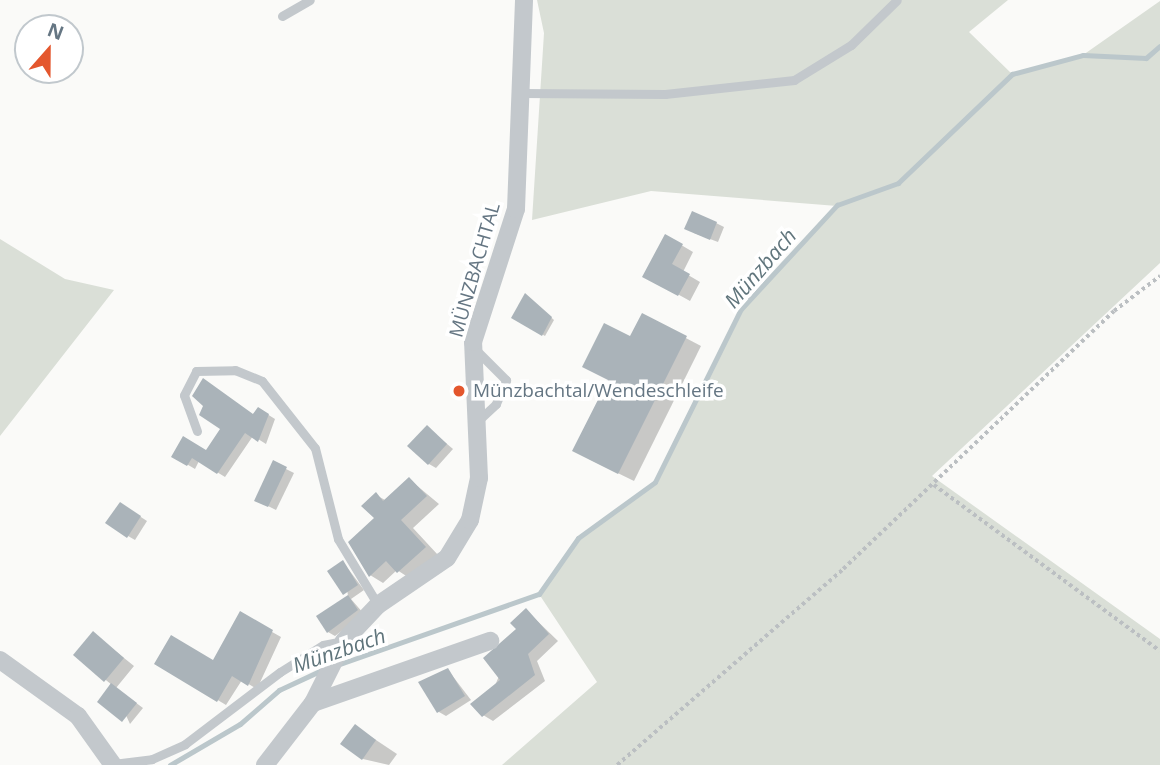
<!DOCTYPE html>
<meta charset="utf-8">
<style>
body{margin:0}
#map{position:relative;width:1160px;height:765px;overflow:hidden;background:#fafaf8;font-family:"Open Sans",sans-serif}
div>[style]{position:absolute}
[style*='--x']{left:calc(var(--x)*1px);top:calc(var(--y)*1px);width:calc(var(--w)*1px);rotate:calc(var(--a)*1deg)}
.green>*{inset:0;background:#dadfd7}
.shadow>*{inset:0;background:#0003}
.stream>*{height:5px;margin:-2.5px;padding:0 2.5px;transform-origin:2.5px;border-radius:2.5px;background:#bbc7cb}
.building>*{inset:0;background:#aab3b9}
.path>*{height:3.5px;margin-top:-1.75px;transform-origin:0;background:repeating-linear-gradient(90deg,#bbbfc2 0 3.5px,transparent 0 7px)}
.service>*{height:9px;margin:-4.5px;padding:0 4.5px;transform-origin:4.5px;border-radius:4.5px;background:#c3c8cc}
.minor>*{height:18px;margin:-9px;padding:0 9px;transform-origin:9px;border-radius:9px;background:#c3c8cc}
.dots>*{width:19px;height:19px;translate:-50% -50%;box-sizing:border-box;border:4px solid #fff;border-radius:50%}
span{translate:-50% -50%;white-space:nowrap;text-align:center;line-height:1.15;-webkit-text-stroke:7px #fff;paint-order:stroke}
.street-label{font-size:19px;color:#657683}
.poi-label{font-size:19px;color:#657683}
.left{translate:0 -50%;text-align:left}
.water-label{font-size:21px;color:#60757c;font-style:italic}
.north{position:absolute;left:14px;top:14px;width:70px;height:70px;box-sizing:border-box;background:#fff;border:2px solid #c1c8cd;border-radius:50%;rotate:21deg;font-size:19px;font-weight:700;line-height:28px;text-align:center;color:#657683}
.north::after{content:'';display:block;margin:auto;width:24px;height:32px;background:#e4572e;clip-path:polygon(50% 0,100% 100%,50% 72%,0 100%)}
</style>
<div id="map">
<div class="green">
<div style="clip-path:polygon(537px 0,1008px 0,969px 32px,1012px 74px,1083px 55px,1160px 1px,1160px 263px,932px 476px,1160px 639px,1160px 765px,502px 765px,597px 682px,539px 594px,578px 538px,655px 482px,741px 309px,837px 206px,651px 191px,532px 220px,544px 33px)"></div>
<div style="clip-path:polygon(0 239px,65px 279px,114px 290px,0 436px)"></div>
</div>
<div class="shadow">
<div style="clip-path:polygon(716px 223px,724px 227px,718px 242px,694px 233px)"></div>
<div style="clip-path:polygon(666px 236px,693px 252px,683px 272px,700px 282px,690px 301px,645px 276px)"></div>
<div style="clip-path:polygon(526px 295px,554px 320px,545px 336px,513px 317px)"></div>
<div style="clip-path:polygon(642px 315px,701px 346px,634px 481px,589px 459px)"></div>
<div style="clip-path:polygon(259px 409px,275px 419px,266px 444px,253px 436px,225px 477px,199px 461px,195px 469px,173px 456px,207px 452px)"></div>
<div style="clip-path:polygon(427px 427px,453px 449px,436px 468px,429px 464px)"></div>
<div style="clip-path:polygon(274px 463px,294px 473px,276px 510px,264px 504px)"></div>
<div style="clip-path:polygon(409px 479px,439px 504px,413px 528px,438px 555px,411px 579px,397px 570px,383px 583px,370px 575px,376px 495px,385px 500px)"></div>
<div style="clip-path:polygon(127px 508px,147px 521px,135px 540px,128px 536px)"></div>
<div style="clip-path:polygon(343px 562px,364px 590px,351px 599px,364px 614px,335px 636px,328px 632px,348px 596px)"></div>
<div style="clip-path:polygon(526px 610px,558px 641px,537px 661px,545px 681px,493px 721px,483px 715px)"></div>
<div style="clip-path:polygon(240px 614px,281px 637px,257px 689px,242px 680px,226px 705px,156px 663px,214px 662px)"></div>
<div style="clip-path:polygon(93px 633px,134px 666px,116px 688px,143px 708px,130px 724px,112px 685px,75px 655px)"></div>
<div style="clip-path:polygon(448px 670px,471px 700px,446px 716px,439px 712px)"></div>
<div style="clip-path:polygon(355px 726px,397px 754px,389px 765px,363px 759px)"></div>
</div>
<div class="stream">
<div style="--x:337;--y:665;--w:214;--a:-19.4"></div>
<div style="--x:539;--y:594;--w:68;--a:-55.1"></div>
<div style="--x:578;--y:538;--w:95;--a:-36"></div>
<div style="--x:655;--y:482;--w:193;--a:-63.6"></div>
<div style="--x:741;--y:309;--w:142;--a:-47.3"></div>
<div style="--x:837;--y:205;--w:65;--a:-19.8"></div>
<div style="--x:898;--y:183;--w:158;--a:-43.7"></div>
<div style="--x:1012;--y:74;--w:73;--a:-15"></div>
<div style="--x:1083;--y:55;--w:63;--a:2.7"></div>
<div style="--x:1146;--y:58;--w:18;--a:-41"></div>
<div style="--x:170;--y:765;--w:81;--a:-30.4"></div>
<div style="--x:240;--y:724;--w:52;--a:-41.1"></div>
<div style="--x:279;--y:690;--w:50;--a:-25"></div>
</div>
<div class="building">
<div style="clip-path:polygon(692px 211px,717px 222px,710px 240px,684px 229px)"></div>
<div style="clip-path:polygon(665px 234px,683px 244px,672px 264px,690px 274px,678px 296px,642px 277px)"></div>
<div style="clip-path:polygon(525px 293px,552px 317px,542px 336px,511px 318px)"></div>
<div style="clip-path:polygon(642px 313px,687px 336px,618px 474px,572px 451px,608px 380px,582px 367px,604px 323px,630px 336px)"></div>
<div style="clip-path:polygon(203px 378px,253px 414px,258px 407px,269px 414px,258px 442px,245px 433px,217px 474px,192px 458px,187px 466px,171px 457px,183px 436px,206px 450px,220px 429px,199px 415px,203px 406px,192px 396px)"></div>
<div style="clip-path:polygon(427px 425px,447px 444px,428px 465px,407px 446px)"></div>
<div style="clip-path:polygon(273px 460px,287px 467px,268px 507px,254px 501px)"></div>
<div style="clip-path:polygon(409px 477px,427px 496px,401px 520px,426px 547px,397px 573px,386px 561px,369px 577px,348px 542px,374px 518px,361px 506px,376px 492px,383px 501px)"></div>
<div style="clip-path:polygon(120px 502px,141px 516px,127px 538px,105px 523px)"></div>
<div style="clip-path:polygon(343px 560px,358px 585px,343px 595px,327px 571px)"></div>
<div style="clip-path:polygon(348px 595px,358px 610px,327px 633px,316px 616px)"></div>
<div style="clip-path:polygon(526px 608px,549px 634px,528px 654px,535px 675px,482px 717px,470px 704px,500px 680px,483px 658px,516px 629px,510px 623px)"></div>
<div style="clip-path:polygon(240px 611px,273px 630px,248px 686px,232px 676px,217px 702px,154px 664px,171px 635px,213px 660px)"></div>
<div style="clip-path:polygon(93px 631px,124px 658px,104px 682px,73px 655px)"></div>
<div style="clip-path:polygon(448px 668px,465px 696px,437px 713px,418px 682px)"></div>
<div style="clip-path:polygon(111px 683px,137px 703px,122px 722px,97px 702px)"></div>
<div style="clip-path:polygon(355px 724px,376px 740px,362px 760px,340px 744px)"></div>
</div>
<div class="path">
<div style="--x:934;--y:485;--w:280;--a:36.3"></div>
<div style="--x:617;--y:765;--w:299;--a:-40.9"></div>
<div style="--x:843;--y:569;--w:374;--a:-43.6"></div>
<div style="--x:1114;--y:311;--w:58;--a:-37.3"></div>
</div>
<div class="service">
<div style="--x:282;--y:16;--w:32;--a:-30"></div>
<div style="--x:522;--y:93;--w:143;--a:0.4"></div>
<div style="--x:665;--y:94;--w:130;--a:-6.2"></div>
<div style="--x:794;--y:80;--w:67;--a:-31.6"></div>
<div style="--x:851;--y:45;--w:64;--a:-44.4"></div>
<div style="--x:473;--y:347;--w:47;--a:45"></div>
<div style="--x:506;--y:380;--w:26;--a:113"></div>
<div style="--x:496;--y:404;--w:25;--a:137"></div>
<div style="--x:197;--y:431;--w:38;--a:-110"></div>
<div style="--x:184;--y:395;--w:27;--a:-63"></div>
<div style="--x:196;--y:371;--w:39;--a:-1"></div>
<div style="--x:235;--y:370;--w:29;--a:22"></div>
<div style="--x:262;--y:381;--w:85;--a:51.7"></div>
<div style="--x:315;--y:448;--w:94;--a:75.8"></div>
<div style="--x:338;--y:539;--w:77;--a:58.8"></div>
<div style="--x:113;--y:764;--w:39;--a:-7"></div>
<div style="--x:152;--y:759;--w:36;--a:-24"></div>
<div style="--x:185;--y:744;--w:119;--a:-37.2"></div>
<div style="--x:280;--y:672;--w:51;--a:-32.1"></div>
<div style="--x:323;--y:645;--w:21;--a:-11"></div>
</div>
<div class="minor">
<div style="--x:0;--y:660;--w:96;--a:35.7"></div>
<div style="--x:78;--y:716;--w:60;--a:54.5"></div>
<div style="--x:313;--y:703;--w:188;--a:-19.3"></div>
<div style="--x:265;--y:765;--w:78;--a:-52.3"></div>
<div style="--x:313;--y:703;--w:69;--a:-63.4"></div>
<div style="--x:344;--y:641;--w:50;--a:-46.6"></div>
<div style="--x:378;--y:605;--w:83;--a:-34.3"></div>
<div style="--x:447;--y:558;--w:44;--a:-58.8"></div>
<div style="--x:470;--y:520;--w:43;--a:-77.9"></div>
<div style="--x:479;--y:478;--w:136;--a:-92.5"></div>
<div style="--x:473;--y:342;--w:140;--a:-72.1"></div>
<div style="--x:516;--y:209;--w:209;--a:-87.8"></div>
</div>
<div class="dots">
<div style="left:459px;top:391px;background:#e4572e"></div>
</div>
<div class="street-label">
<span style="left:475px;top:270px;rotate:-74deg">MÜNZBACHTAL</span>
</div>
<div class="poi-label">
<span class="left" style="left:473px;top:391px">Münzbachtal/Wendeschleife</span>
</div>
<div class="water-label">
<span style="left:760px;top:268px;rotate:-49deg">Münzbach</span>
<span style="left:339px;top:650px;rotate:-19deg">Münzbach</span>
</div>
<div class="north">N</div>
</div>
